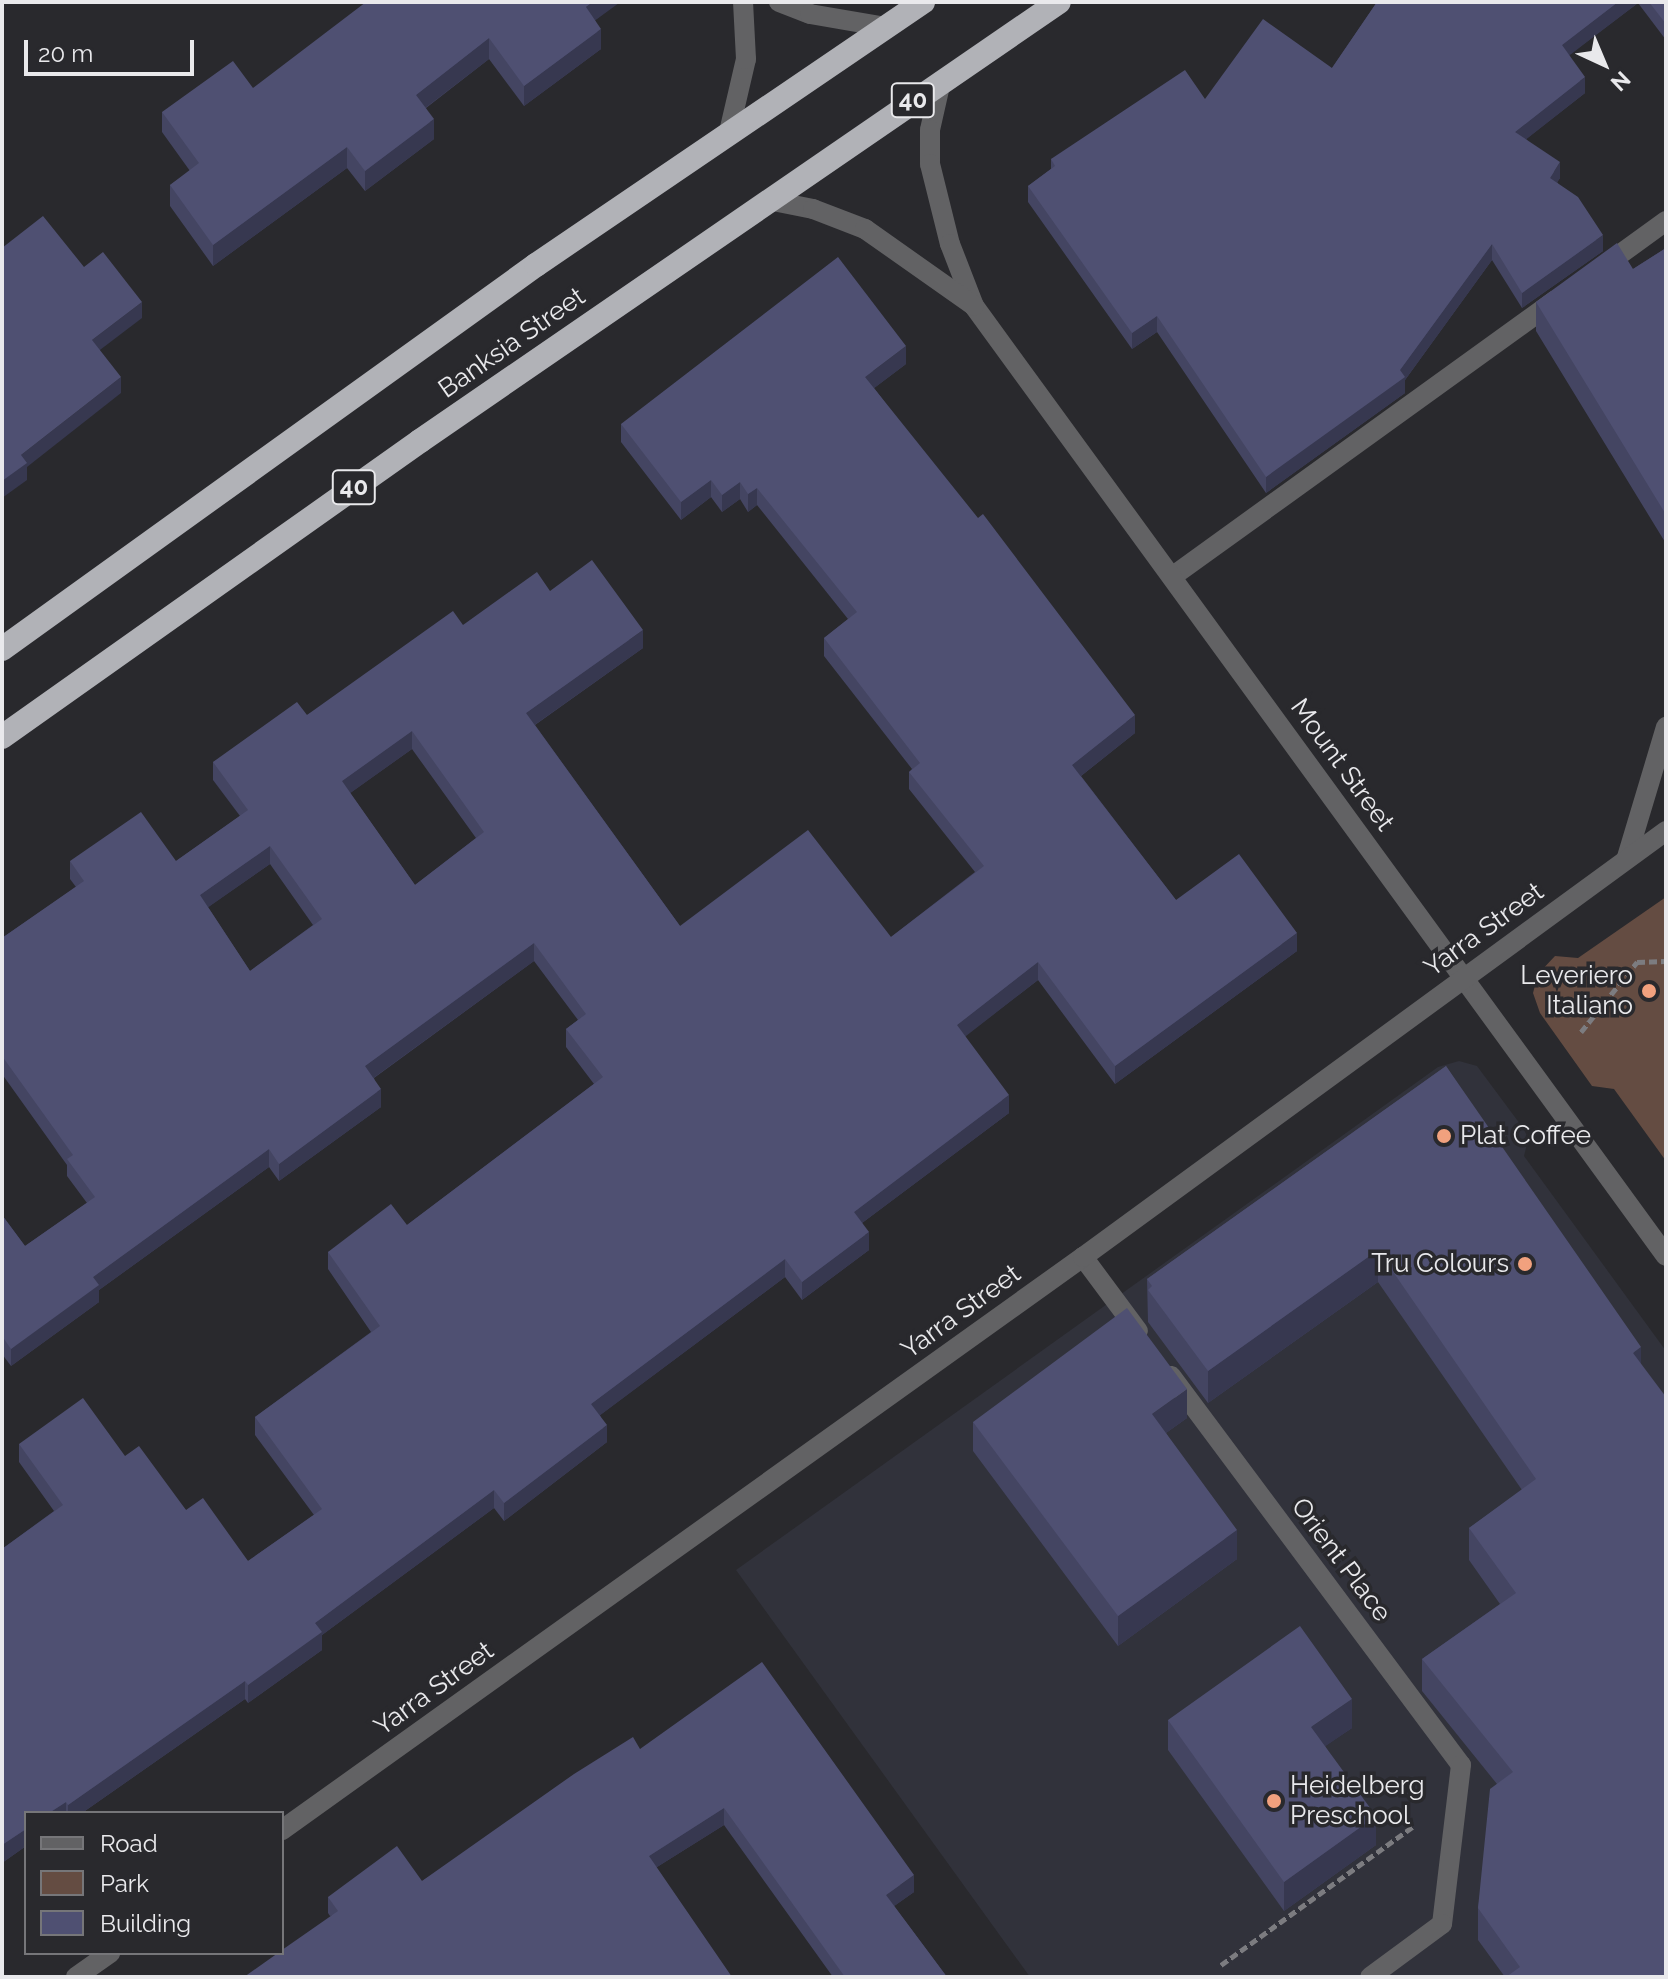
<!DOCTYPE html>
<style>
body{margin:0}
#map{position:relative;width:1668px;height:1979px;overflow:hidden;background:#29292d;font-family:Raleway,sans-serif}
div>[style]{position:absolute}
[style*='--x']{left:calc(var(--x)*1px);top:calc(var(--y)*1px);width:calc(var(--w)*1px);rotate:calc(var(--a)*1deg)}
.built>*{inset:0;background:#31323b}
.green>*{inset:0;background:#644c42}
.path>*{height:5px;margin-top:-2.5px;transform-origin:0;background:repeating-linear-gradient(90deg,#7c7c80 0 8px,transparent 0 12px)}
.lane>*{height:20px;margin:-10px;padding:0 10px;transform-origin:10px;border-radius:10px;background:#626264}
.street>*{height:20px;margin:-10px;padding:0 10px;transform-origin:10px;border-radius:10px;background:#626264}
.highway>*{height:24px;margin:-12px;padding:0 12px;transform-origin:12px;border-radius:12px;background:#b1b2b7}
.wall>*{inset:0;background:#444562}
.shaded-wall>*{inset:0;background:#373850}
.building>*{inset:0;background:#4f5072}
.dots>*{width:22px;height:22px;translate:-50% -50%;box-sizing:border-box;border:4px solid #29292d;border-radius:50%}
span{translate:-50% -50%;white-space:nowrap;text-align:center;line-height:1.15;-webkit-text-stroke:7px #29292d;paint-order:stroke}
.shield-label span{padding:2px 6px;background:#29292d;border:2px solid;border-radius:6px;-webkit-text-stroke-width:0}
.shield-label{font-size:24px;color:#e9e9ec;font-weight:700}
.street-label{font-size:26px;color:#e9e9ec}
.poi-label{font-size:26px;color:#e9e9ec}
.right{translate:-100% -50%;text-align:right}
.left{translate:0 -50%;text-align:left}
.frame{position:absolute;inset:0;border:4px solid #e9e9ec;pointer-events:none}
.legend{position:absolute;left:24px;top:1811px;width:260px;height:144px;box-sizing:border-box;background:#29292d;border:2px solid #767679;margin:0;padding:10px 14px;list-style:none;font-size:24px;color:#e9e9ec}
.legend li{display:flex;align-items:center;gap:16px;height:40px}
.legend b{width:40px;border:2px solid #767679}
.north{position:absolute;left:1564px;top:24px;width:80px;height:80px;-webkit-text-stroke:6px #29292d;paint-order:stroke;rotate:136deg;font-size:22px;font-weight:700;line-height:32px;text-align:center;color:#e9e9ec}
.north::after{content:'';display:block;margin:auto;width:28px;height:36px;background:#e9e9ec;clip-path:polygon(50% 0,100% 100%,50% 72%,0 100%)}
.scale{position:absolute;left:24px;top:40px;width:170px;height:36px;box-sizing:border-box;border:4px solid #e9e9ec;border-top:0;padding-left:10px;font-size:24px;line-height:28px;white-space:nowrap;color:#e9e9ec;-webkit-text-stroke:6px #29292d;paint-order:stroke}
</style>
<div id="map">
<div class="built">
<div style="clip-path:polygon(1459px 1061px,1477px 1066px,1529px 1136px,1524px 1156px,1666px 1351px,1666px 1897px,1551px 1977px,1030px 1977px,736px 1570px,1438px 1067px)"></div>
</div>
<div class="green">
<div style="clip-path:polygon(1666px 897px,1666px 1161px,1614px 1089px,1592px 1086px,1540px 1013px,1533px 993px,1538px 974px,1555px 956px,1578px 958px)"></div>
</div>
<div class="path">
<div style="--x:1581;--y:1032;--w:90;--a:-51.3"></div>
<div style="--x:1637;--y:962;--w:29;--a:-2"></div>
<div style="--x:1221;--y:1965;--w:238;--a:-35.8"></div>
</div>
<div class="lane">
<div style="--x:1601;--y:268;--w:80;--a:-35.9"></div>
<div style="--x:1173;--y:576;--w:472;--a:-35.8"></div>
<div style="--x:1627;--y:857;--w:136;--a:-73.3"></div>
<div style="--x:1083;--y:1257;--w:92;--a:53.4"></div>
<div style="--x:1171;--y:1376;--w:485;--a:53.3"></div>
<div style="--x:1461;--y:1765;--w:160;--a:96.8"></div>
<div style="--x:1442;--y:1924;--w:89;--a:143.6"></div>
</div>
<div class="street">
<div style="--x:779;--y:2;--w:33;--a:21"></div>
<div style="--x:810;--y:14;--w:76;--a:9.8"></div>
<div style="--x:941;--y:81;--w:50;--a:102.7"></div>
<div style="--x:930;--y:130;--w:34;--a:90"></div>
<div style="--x:930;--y:164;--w:82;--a:76"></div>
<div style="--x:950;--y:244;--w:66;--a:68.8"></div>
<div style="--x:974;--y:306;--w:1175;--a:53.93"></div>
<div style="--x:729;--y:132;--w:75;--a:-76.9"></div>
<div style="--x:746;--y:59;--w:57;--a:-93"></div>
<div style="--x:768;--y:200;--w:46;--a:11.3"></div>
<div style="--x:813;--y:209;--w:56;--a:21"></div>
<div style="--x:865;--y:229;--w:133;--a:35.2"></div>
<div style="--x:282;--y:1830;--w:985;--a:-35.58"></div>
<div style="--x:1083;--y:1257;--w:722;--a:-36.16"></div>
<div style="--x:76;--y:1977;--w:42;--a:-35.2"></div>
</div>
<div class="highway">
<div style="--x:2;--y:649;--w:658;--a:-35.72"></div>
<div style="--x:536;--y:265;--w:468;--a:-34.2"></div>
<div style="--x:2;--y:737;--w:512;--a:-35.3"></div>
<div style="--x:420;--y:441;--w:775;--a:-34.49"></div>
</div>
<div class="wall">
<div style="clip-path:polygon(619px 2px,595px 20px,601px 49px,524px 106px,489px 59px,426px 108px,434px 139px,365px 191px,347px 168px,213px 266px,170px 206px,170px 185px,190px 171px,162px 132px,162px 112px,253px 88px)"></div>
<div style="clip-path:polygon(1377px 2px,1666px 2px,1666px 40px,1638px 3px,1569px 55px,1585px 93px,1526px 139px,1560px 178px,1557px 182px,1603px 251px,1522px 308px,1492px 260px,1405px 380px,1405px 393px,1266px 493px,1157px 332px,1132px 349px,1028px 202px,1028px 186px,1051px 169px,1051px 159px,1205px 99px,1332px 68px)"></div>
<div style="clip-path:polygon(1666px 248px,1665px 542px,1536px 331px,1536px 302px,1633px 269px)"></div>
<div style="clip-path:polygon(evenodd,906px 364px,874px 388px,1135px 733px,1081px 776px,1176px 900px,1297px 951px,1115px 1084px,1038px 980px,965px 1036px,1009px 1113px,862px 1223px,869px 1250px,802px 1300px,785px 1277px,600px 1415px,607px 1442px,504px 1521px,494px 1508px,322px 1635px,322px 1650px,248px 1703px,245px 1699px,82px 1813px,26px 1813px,26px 1846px,2px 1863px,2px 1549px,54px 1511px,19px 1462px,19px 1444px,125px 1456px,186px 1510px,248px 1561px,314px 1515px,255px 1435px,255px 1417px,371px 1332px,328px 1269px,328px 1252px,407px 1225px,594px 1084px,566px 1047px,566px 1029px,578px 1020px,534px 961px,374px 1078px,381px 1107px,279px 1181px,269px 1167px,99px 1290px,99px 1302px,11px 1366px,2px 1354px,2px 1215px,25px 1246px,87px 1203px,67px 1176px,67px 1165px,2px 1074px,2px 938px,76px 887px,70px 879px,70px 861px,176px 861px,240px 816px,213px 780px,213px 762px,307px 715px,463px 625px,550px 591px,643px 648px,535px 725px,680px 926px,891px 937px,975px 872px,909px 789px,909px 772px,912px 769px,824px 656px,824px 638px,848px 619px,757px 505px,748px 512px,740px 499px,722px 512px,711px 497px,681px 520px,621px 442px,621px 424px,906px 364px,412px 749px,476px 838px,415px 885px,350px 793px,412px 749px,906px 364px,270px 864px,313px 925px,250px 971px,208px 907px,270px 864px)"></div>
<div style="clip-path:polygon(1446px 1066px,1641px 1363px,1666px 1977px,1505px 1977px,1478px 1940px,1478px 1908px,1497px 1784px,1422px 1691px,1422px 1659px,1500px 1604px,1469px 1560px,1469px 1528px,1522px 1490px,1378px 1282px,1208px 1403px,1148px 1322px,1147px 1279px)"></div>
<div style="clip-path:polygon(1187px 1418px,1166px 1433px,1237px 1559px,1118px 1646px,973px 1451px,973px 1422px)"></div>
<div style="clip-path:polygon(1168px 1720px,1352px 1728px,1325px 1746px,1376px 1845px,1284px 1911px,1168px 1750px)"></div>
<div style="clip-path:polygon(640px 1749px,914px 1892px,894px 1906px,947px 1977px,833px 1977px,724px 1825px,657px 1867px,330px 1916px,328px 1913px,328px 1897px,422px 1881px)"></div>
</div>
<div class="shaded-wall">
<div style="clip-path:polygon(593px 2px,619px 2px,619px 3px,586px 27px,586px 7px)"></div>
<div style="clip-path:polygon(1618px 2px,1638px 2px,1638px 3px,1562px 61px,1562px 45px)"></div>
<div style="clip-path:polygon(601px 29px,601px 49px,524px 106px,524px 86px)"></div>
<div style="clip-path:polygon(489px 38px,489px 59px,416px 115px,416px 95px)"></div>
<div style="clip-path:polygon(1585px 77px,1585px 93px,1515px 148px,1515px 132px)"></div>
<div style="clip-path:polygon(434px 119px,434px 139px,365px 191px,365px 171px)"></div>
<div style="clip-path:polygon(347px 147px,347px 168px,213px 266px,213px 245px)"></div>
<div style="clip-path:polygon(1560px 162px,1560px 178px,1550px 194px,1550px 178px)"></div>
<div style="clip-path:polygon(1603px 235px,1603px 251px,1522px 308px,1522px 293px)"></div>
<div style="clip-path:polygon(1492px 244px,1492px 260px,1405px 380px,1405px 393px,1266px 493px,1266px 477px,1400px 370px)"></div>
<div style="clip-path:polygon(142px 302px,142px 318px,92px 356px,92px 340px)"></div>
<div style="clip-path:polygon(1157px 316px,1157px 332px,1132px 349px,1132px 333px)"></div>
<div style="clip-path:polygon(906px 346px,906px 364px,865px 395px,865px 377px)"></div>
<div style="clip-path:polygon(121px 377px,121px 393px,27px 467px,27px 480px,2px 498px,2px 481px,21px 455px)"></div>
<div style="clip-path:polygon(711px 480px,711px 497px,681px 520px,681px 502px)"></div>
<div style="clip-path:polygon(740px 482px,740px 499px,722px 512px,722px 495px)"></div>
<div style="clip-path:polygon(757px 488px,757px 505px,748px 512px,748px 494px)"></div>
<div style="clip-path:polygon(643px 630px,643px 648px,526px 731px,526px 713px)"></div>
<div style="clip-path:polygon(1135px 715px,1135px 733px,1072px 783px,1072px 765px)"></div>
<div style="clip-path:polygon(412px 731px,412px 749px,342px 799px,342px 781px)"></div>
<div style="clip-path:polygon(270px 846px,270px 864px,200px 913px,200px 895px)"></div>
<div style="clip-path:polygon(1297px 933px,1297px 951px,1115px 1084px,1115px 1066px)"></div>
<div style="clip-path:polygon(534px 943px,534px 961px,365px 1084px,365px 1066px)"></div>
<div style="clip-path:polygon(1038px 962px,1038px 980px,957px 1043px,957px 1025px)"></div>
<div style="clip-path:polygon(381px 1089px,381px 1107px,279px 1181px,279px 1164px)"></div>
<div style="clip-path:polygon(1009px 1095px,1009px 1113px,854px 1229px,854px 1212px)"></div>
<div style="clip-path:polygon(269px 1149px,269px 1167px,99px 1290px,99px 1302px,11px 1366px,11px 1349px,93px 1277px)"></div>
<div style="clip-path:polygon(869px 1232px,869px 1250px,802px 1300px,802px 1282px)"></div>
<div style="clip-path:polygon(1378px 1250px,1378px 1282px,1208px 1403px,1208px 1371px)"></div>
<div style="clip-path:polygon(785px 1259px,785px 1277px,591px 1422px,591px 1404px)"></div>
<div style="clip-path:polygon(1641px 1347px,1641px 1380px,1633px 1353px)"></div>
<div style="clip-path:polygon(1187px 1389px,1187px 1418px,1152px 1443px,1152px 1414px)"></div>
<div style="clip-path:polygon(607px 1425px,607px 1442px,504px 1521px,504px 1503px)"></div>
<div style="clip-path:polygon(494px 1490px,494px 1508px,322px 1635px,322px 1650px,248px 1703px,248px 1685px,315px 1623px)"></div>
<div style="clip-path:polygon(1237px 1530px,1237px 1559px,1118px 1646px,1118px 1616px)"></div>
<div style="clip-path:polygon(245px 1681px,245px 1699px,82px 1813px,68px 1813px,68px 1805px)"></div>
<div style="clip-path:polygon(1352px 1699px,1352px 1728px,1311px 1756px,1311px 1727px)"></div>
<div style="clip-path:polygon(66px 1802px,66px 1813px,49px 1813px)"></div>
<div style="clip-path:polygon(724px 1808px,724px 1825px,649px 1872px,649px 1856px)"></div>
<div style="clip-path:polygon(1376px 1816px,1376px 1845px,1284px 1911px,1284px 1882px)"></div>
<div style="clip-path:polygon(26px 1829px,26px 1846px,2px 1863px,2px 1845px)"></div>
<div style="clip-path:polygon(914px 1875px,914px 1892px,886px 1912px,886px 1895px)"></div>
</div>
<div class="building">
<div style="clip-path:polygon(366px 2px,593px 2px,586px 7px,601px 29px,524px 86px,489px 38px,416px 95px,434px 119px,365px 171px,347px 147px,213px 245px,170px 185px,199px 163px,162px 112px,233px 61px,253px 88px)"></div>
<div style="clip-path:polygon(1377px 2px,1618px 2px,1562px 45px,1585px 77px,1515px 132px,1560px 162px,1550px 178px,1578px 197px,1603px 235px,1522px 293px,1492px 244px,1400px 370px,1405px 377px,1266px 477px,1157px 316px,1132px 333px,1028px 186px,1055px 166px,1051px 159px,1185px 70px,1205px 99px,1263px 19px,1332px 68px)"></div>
<div style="clip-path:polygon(1649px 2px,1666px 2px,1666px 24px)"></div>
<div style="clip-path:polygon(43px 216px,84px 267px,103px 252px,142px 302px,92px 340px,121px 377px,21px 455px,27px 463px,2px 481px,2px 248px)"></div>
<div style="clip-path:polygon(1617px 243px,1633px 269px,1666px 248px,1665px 513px,1536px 302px)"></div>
<div style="clip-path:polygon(evenodd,838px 257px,906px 346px,865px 377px,978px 518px,983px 514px,1135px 715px,1072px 765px,1176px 900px,1239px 854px,1297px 933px,1115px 1066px,1038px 962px,957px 1025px,1009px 1095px,854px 1212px,869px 1232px,802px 1282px,785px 1259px,591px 1404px,607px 1425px,504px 1503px,494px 1490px,315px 1623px,322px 1632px,248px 1685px,245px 1681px,68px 1805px,66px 1802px,49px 1813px,26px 1813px,26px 1829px,2px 1845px,2px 1549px,63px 1505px,19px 1444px,83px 1398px,125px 1456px,139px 1446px,186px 1510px,203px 1498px,248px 1561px,322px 1509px,255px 1417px,380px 1326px,328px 1252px,391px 1204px,407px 1225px,603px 1077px,566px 1029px,586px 1014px,534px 943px,365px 1066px,381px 1089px,279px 1164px,269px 1149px,93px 1277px,99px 1285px,11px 1349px,2px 1336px,2px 1215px,25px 1246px,95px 1197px,67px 1159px,73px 1155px,2px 1056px,2px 938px,84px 881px,70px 861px,141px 812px,176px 861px,248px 810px,213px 762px,297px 702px,307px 715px,453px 611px,463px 625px,537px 572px,550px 591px,592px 560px,643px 630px,526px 713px,680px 926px,808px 830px,891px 937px,984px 866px,909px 772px,920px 763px,824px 638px,857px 612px,757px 488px,748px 494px,740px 482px,722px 495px,711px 480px,681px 502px,621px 424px,838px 257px,412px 731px,484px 832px,415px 885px,342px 781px,412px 731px,838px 257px,270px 846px,322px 919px,250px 971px,200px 895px,270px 846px)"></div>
<div style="clip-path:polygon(1446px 1066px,1641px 1347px,1633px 1353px,1666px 1397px,1666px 1977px,1506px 1977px,1520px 1967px,1478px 1908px,1490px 1789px,1513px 1772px,1422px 1659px,1516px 1593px,1469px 1528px,1536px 1479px,1378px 1250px,1208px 1371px,1148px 1290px,1152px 1286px,1147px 1279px)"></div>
<div style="clip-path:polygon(1127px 1308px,1187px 1389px,1152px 1414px,1237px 1530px,1118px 1616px,973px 1422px)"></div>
<div style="clip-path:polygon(1300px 1626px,1352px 1699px,1311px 1727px,1376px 1816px,1284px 1882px,1168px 1720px)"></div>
<div style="clip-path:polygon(762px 1662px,914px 1875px,886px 1895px,947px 1977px,845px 1977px,724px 1808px,649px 1856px,732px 1977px,244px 1977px,278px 1953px,282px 1953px,282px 1950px,338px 1911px,328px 1897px,397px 1846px,422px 1881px,574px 1774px,633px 1737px,640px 1749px)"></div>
</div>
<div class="dots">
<div style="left:1649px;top:991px;background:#f1a17e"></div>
<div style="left:1444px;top:1136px;background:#f1a17e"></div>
<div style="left:1525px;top:1264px;background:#f1a17e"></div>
<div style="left:1274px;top:1801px;background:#f1a17e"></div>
</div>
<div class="shield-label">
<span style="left:913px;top:100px">40</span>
<span style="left:354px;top:487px">40</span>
</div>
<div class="street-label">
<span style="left:512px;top:343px;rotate:-35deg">Banksia Street</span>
<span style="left:1342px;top:765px;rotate:54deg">Mount Street</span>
<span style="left:1484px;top:930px;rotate:-36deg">Yarra Street</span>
<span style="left:961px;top:1312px;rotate:-36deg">Yarra Street</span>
<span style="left:1341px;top:1560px;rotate:53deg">Orient Place</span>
<span style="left:434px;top:1689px;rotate:-36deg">Yarra Street</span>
</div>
<div class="poi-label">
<span class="right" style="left:1633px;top:991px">Leveriero<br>Italiano</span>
<span class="left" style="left:1460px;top:1136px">Plat Coffee</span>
<span class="right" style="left:1509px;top:1264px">Tru Colours</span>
<span class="left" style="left:1290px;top:1801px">Heidelberg<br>Preschool</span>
</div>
<div class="frame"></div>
<ul class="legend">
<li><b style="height:10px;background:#626264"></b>Road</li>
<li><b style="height:22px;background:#644c42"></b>Park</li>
<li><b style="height:22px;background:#4f5072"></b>Building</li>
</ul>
<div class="north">N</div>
<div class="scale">20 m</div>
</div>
